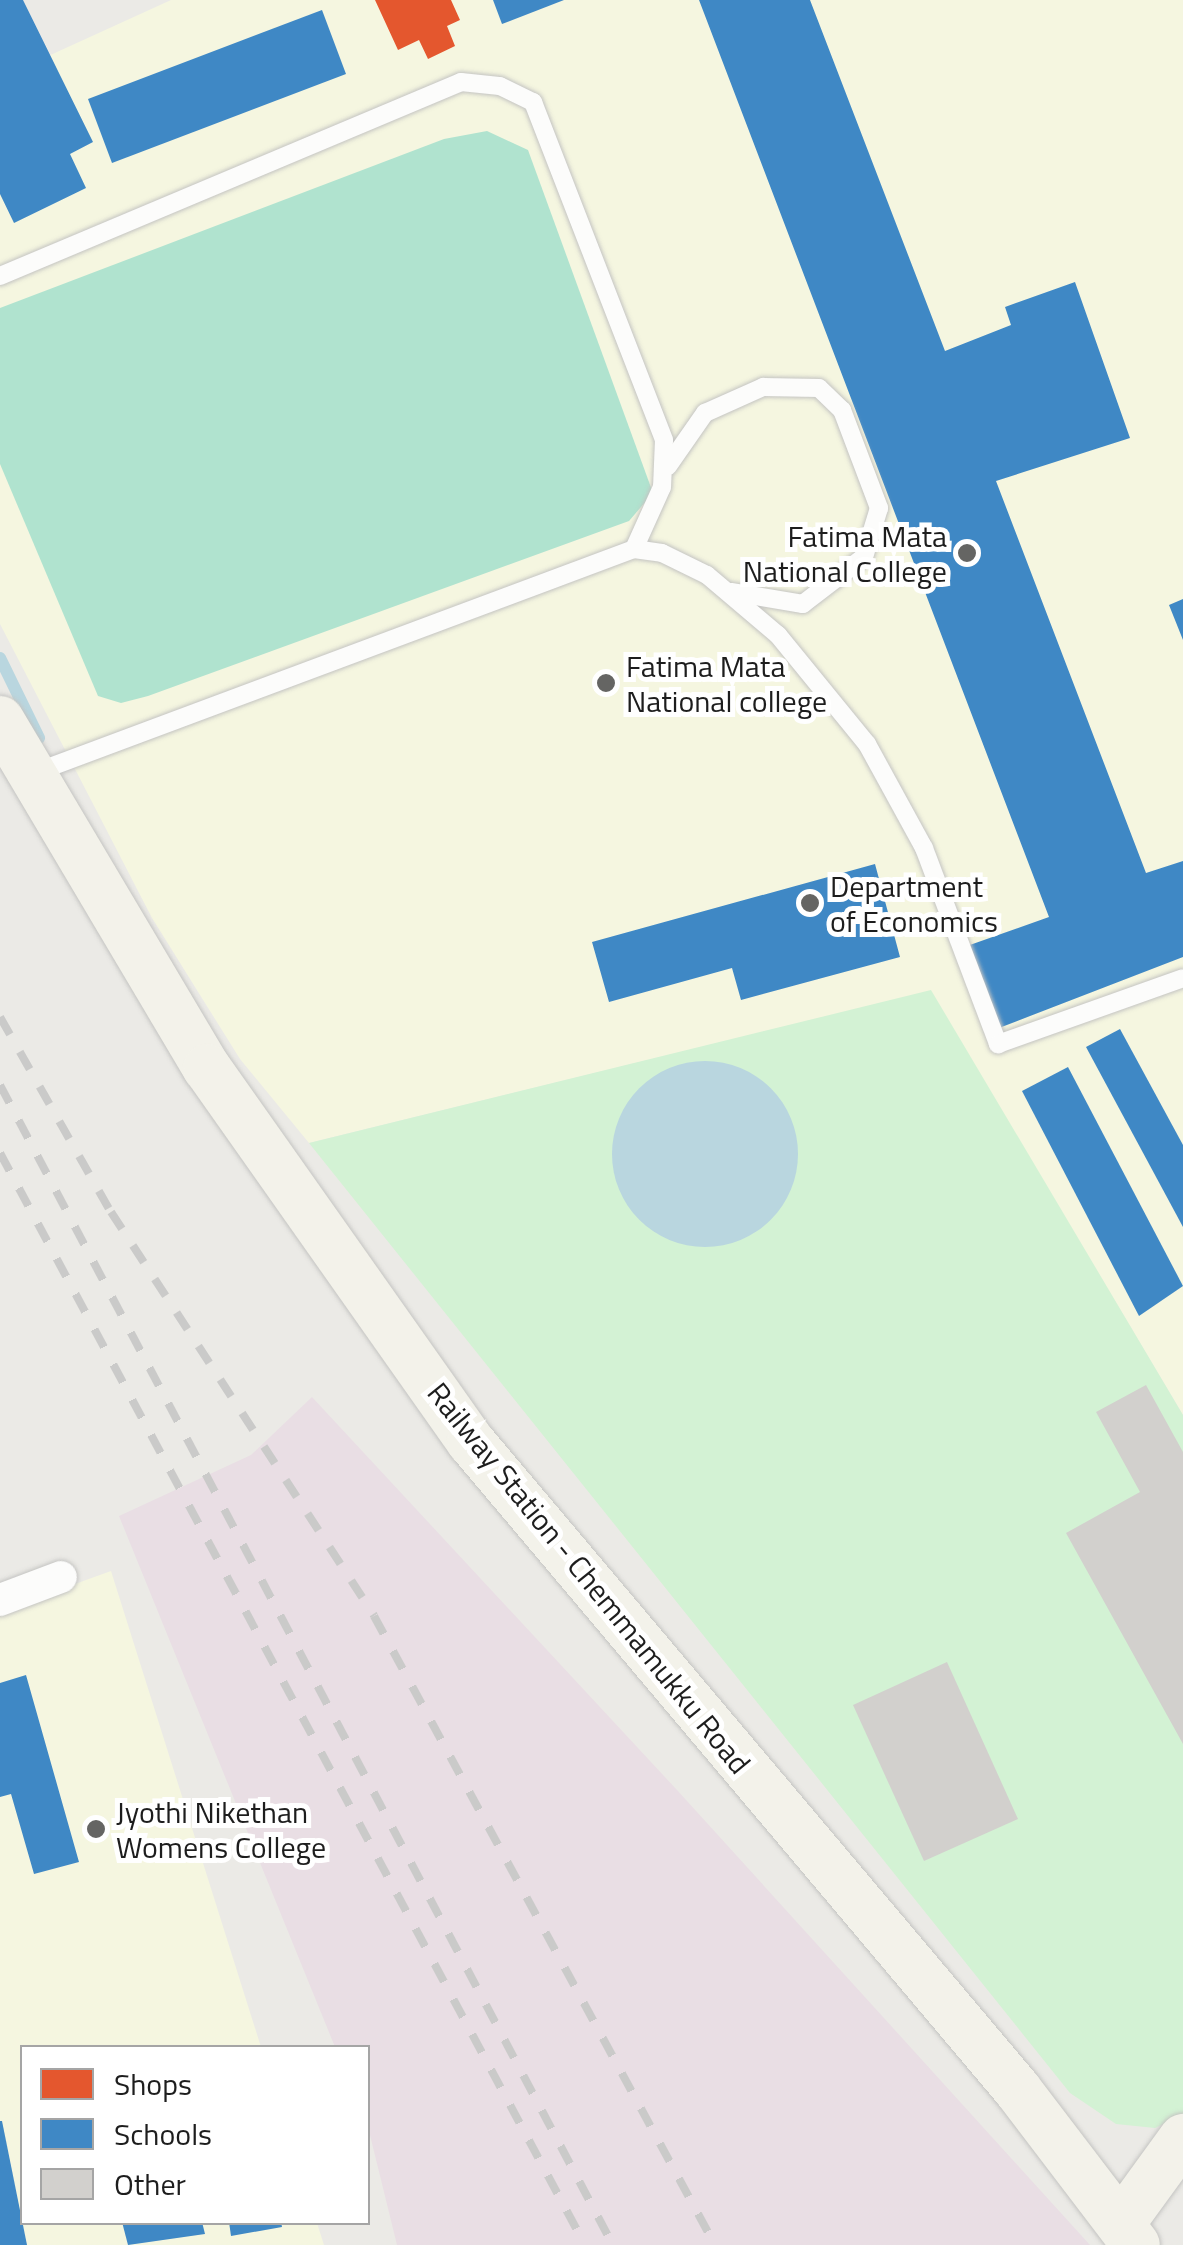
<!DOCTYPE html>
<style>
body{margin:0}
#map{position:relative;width:1183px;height:2245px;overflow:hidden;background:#ebeae6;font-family:"Titillium Web",sans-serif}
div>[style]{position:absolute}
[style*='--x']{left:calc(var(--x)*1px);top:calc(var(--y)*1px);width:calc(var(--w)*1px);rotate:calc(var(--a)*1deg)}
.industrial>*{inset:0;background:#e9dee4}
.education>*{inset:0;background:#f5f6e0}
.park>*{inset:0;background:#d3f2d4}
.pitch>*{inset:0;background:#b0e3cf}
.water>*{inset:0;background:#b9d6df}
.round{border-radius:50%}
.shops>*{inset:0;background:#e4572e}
.schools>*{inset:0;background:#3f88c5}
.stream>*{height:12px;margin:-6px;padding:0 6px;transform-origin:6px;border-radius:6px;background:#b9d6df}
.building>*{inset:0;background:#d2d0cd}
.roads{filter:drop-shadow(0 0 2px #c4c4c2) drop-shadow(0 0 2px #c4c4c2)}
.lane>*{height:18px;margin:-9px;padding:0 9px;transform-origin:9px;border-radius:9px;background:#fcfcfb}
.street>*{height:32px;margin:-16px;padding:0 16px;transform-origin:16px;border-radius:16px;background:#fcfcfb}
.secondary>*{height:48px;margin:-24px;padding:0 24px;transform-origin:24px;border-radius:24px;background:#f3f2ea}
.rail>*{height:8px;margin-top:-4px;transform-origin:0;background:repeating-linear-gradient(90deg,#cacac9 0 20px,transparent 0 40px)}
.dots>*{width:28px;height:28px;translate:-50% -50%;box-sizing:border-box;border:5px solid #fff;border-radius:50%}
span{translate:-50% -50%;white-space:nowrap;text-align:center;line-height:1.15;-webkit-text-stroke:10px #fff;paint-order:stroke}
.poi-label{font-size:30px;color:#1d1d1d}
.right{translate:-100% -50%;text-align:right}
.left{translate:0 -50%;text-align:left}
.street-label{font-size:30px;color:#1d1d1d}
.legend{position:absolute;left:20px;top:2045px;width:350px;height:180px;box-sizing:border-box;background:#fff;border:2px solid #a5a5a5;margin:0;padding:12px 18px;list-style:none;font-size:30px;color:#1d1d1d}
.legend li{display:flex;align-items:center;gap:20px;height:50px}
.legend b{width:50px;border:2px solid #a5a5a5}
</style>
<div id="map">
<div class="industrial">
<div style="clip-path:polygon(312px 1397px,677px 1790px,1090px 2245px,397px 2245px,368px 2127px,368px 2048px,335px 2047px,119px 1516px,251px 1455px)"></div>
</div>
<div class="education">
<div style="clip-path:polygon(171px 0,1183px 0,1183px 1415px,930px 991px,309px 1143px,240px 1059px,152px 918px,0 624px,0 78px)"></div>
<div style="clip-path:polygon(111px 1571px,261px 2047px,22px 2048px,22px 2222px,317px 2223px,324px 2245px,0 2245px,0 1611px)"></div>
</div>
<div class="park">
<div style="clip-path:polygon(931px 990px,1183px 1415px,1183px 2115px,1155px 2128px,1116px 2124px,1070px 2093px,309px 1143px)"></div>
</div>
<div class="pitch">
<div style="clip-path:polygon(487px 131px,528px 150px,653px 493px,629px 521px,148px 696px,121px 703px,98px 696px,0 464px,0 308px,444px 139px)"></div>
</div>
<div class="water">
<div class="round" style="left:612px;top:1061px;width:186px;height:186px"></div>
</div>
<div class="shops">
<div style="clip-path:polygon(375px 0,451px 0,460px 20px,447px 26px,455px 46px,428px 59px,419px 40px,398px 50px)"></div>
</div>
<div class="schools">
<div style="clip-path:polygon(0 0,23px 0,93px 142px,70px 154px,86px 188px,14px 223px,0 194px)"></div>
<div style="clip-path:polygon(493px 0,564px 0,502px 24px)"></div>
<div style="clip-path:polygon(699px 0,810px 0,945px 351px,1011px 325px,1005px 307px,1075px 282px,1130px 438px,996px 481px,1146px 873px,1183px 861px,1183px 957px,999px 1028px,967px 946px,1049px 917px)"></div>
<div style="clip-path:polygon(322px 10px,346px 74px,112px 163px,88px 99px)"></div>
<div style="clip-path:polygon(1183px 599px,1183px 640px,1169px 605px)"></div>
<div style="clip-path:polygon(875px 864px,900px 957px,741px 1000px,732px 968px,609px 1002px,592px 942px)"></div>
<div style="clip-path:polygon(1120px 1029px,1183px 1145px,1183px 1227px,1086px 1047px)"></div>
<div style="clip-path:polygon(1068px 1067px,1183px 1286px,1139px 1316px,1022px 1091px)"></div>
<div style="clip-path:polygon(26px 1675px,79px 1862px,34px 1874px,11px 1794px,0 1797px,0 1683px)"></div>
<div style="clip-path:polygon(0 2121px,2px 2121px,27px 2245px,0 2245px)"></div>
<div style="clip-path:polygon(122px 2222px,202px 2222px,205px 2234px,128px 2245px)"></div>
<div style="clip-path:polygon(229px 2222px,281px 2222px,282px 2227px,231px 2236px)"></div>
</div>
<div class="stream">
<div style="--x:0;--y:658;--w:89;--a:64"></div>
</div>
<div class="building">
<div style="clip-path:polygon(1146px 1385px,1183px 1452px,1183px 1744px,1066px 1533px,1140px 1492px,1096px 1412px)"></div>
<div style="clip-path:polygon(947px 1662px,1018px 1819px,924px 1861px,853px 1705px)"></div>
</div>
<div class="roads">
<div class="lane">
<div style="--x:0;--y:276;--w:500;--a:-22.82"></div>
<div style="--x:461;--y:82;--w:39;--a:6"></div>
<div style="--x:500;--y:86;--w:37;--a:26"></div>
<div style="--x:533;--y:102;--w:362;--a:68.8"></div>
<div style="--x:664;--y:440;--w:47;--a:92.4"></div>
<div style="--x:662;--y:487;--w:68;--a:114.3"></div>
<div style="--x:668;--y:466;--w:65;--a:-55.1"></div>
<div style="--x:705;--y:413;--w:64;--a:-24.1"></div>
<div style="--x:763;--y:387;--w:56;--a:1"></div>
<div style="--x:819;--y:388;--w:32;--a:44"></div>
<div style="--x:842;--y:410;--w:105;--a:69.3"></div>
<div style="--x:879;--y:508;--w:51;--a:107"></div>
<div style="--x:864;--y:557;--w:77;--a:142.4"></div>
<div style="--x:803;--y:604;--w:73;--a:-170.5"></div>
<div style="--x:34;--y:773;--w:640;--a:-20.47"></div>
<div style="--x:634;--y:549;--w:28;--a:8"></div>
<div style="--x:662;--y:553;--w:50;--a:26.1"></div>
<div style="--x:707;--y:575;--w:93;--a:40.2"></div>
<div style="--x:778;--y:635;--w:141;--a:50.8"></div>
<div style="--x:867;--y:744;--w:119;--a:61.3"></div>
<div style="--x:924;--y:848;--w:210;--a:69.3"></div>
<div style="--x:998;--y:1044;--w:196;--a:-19.6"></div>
</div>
<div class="street">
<div style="--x:0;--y:1600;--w:65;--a:-20.7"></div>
</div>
<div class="secondary">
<div style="--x:0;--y:720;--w:405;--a:59.3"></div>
<div style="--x:207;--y:1068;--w:458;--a:54.8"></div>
<div style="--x:471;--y:1442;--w:847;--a:49.84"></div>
<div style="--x:1017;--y:2089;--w:196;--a:52.7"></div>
<div style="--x:1122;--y:2222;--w:104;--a:-54"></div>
</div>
</div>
<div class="rail">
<div style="--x:0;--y:1017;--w:224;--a:60.4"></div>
<div style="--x:111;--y:1212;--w:482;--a:56.9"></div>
<div style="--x:374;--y:1616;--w:715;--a:61.54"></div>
<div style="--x:0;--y:1085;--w:1312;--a:62.15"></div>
<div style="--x:0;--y:1153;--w:1239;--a:61.82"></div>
</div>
<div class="dots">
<div style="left:967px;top:553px;background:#656563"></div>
<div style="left:606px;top:683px;background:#656563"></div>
<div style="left:810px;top:903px;background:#656563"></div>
<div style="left:96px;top:1829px;background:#656563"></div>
</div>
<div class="poi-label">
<span class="right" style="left:947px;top:553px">Fatima Mata<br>National College</span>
<span class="left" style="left:626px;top:683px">Fatima Mata<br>National college</span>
<span class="left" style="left:830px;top:903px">Department<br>of Economics</span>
<span class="left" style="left:116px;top:1829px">Jyothi Nikethan<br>Womens College</span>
</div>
<div class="street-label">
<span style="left:589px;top:1578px;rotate:51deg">Railway Station - Chemmamukku Road</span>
</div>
<ul class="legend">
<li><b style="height:28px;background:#e4572e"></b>Shops</li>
<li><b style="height:28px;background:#3f88c5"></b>Schools</li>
<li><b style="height:28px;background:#d2d0cd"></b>Other</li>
</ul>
</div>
